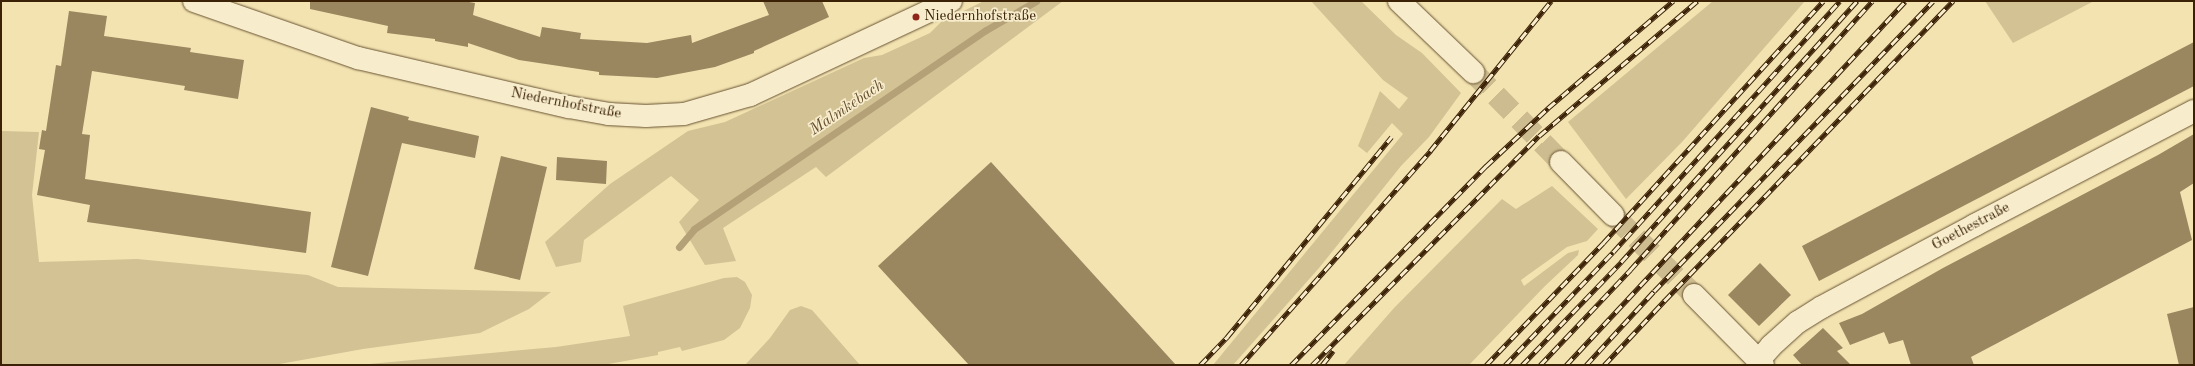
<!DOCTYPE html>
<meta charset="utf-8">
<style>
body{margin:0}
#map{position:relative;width:2195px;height:366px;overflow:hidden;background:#f2e3b1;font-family:"Old Standard TT",serif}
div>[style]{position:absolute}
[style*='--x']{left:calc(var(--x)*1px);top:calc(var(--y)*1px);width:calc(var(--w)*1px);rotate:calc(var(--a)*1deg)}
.green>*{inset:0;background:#d3c294}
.stream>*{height:7px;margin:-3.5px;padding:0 3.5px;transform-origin:3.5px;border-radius:3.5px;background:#b4a177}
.building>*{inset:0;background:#9a865f}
.secondary-tunnel>*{height:22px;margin-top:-11px;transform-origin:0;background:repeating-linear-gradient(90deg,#cdbc8f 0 22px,transparent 0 33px)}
.roads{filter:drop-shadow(0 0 1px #695231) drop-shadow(0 0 1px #695231)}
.minor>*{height:22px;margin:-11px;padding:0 11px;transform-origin:11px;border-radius:11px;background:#f7edcc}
.secondary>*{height:22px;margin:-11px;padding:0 11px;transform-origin:11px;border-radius:11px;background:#f7edcc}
.rail>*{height:4.5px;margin-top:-2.25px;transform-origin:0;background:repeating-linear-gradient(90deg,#f7edcc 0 9px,#3b2106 0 18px);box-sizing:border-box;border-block:1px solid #3b2106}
.dots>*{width:11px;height:11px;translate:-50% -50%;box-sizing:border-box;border:2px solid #f7edcc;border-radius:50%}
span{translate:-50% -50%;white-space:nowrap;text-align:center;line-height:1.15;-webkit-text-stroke:3.5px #f7edcc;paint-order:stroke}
.poi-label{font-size:15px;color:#3b2106}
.left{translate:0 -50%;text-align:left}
.street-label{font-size:15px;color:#3b2106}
.water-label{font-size:16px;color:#654e2e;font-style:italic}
.frame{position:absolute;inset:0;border:2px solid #3b2106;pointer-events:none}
</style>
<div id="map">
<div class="green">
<div style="clip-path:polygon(984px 1px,1063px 1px,826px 177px,816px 167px,723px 228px,736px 261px,705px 265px,679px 222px,699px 200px,671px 176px,584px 240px,581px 262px,556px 267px,545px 242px,610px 184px,688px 131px,725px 122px,864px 58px,882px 55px,930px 33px,941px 22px)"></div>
<div style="clip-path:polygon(1311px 1px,1361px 1px,1396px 35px,1422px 53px,1461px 93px,1429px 137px,1401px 166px,1319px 268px,1233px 365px,1213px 365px,1403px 134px,1392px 123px,1367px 153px,1358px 146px,1380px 91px,1399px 109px,1408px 98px,1383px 80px)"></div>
<div style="clip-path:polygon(1713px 1px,1805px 1px,1682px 142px,1626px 199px,1568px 122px)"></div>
<div style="clip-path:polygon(1985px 1px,2094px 1px,2013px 43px)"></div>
<div style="clip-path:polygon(1px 131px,39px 132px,32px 195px,39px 262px,137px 259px,308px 275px,338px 287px,551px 292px,529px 309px,480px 333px,363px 349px,274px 365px,1px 365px)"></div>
<div style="clip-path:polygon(1552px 186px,1598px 229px,1587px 241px,1567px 247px,1521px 280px,1524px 286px,1568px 253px,1579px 250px,1578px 255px,1545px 286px,1469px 365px,1344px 365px,1394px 308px,1502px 199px,1516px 209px)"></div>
<div style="clip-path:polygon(737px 277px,745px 282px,752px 295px,750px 308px,740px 328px,724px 340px,682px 351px,680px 347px,658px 352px,658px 355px,603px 365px,358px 365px,556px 347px,630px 336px,623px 306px,724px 278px)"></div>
<div style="clip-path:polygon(801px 306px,812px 310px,860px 365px,745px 365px,770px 338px,790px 310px)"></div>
</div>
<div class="stream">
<div style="--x:679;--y:247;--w:23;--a:-50"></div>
<div style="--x:694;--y:229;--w:353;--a:-34.3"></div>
<div style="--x:986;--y:30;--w:58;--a:-30.1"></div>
</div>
<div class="building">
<div style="clip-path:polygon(310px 1px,463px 1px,475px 3px,473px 15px,540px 37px,542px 27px,581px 33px,580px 39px,647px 43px,691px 35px,692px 43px,769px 15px,763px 1px,822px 1px,829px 17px,754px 51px,754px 53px,715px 67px,657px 78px,599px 75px,599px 72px,519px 60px,468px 43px,468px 47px,435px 41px,435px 39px,387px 33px,388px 26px,310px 9px)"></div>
<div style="clip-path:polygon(69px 11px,107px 16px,104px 36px,191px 48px,190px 52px,244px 60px,238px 99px,184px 90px,185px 86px,92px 71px,82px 134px,90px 135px,85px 179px,311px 212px,306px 253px,87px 222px,90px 205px,37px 195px,45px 150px,39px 149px,42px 130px,46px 131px,56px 65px,61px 66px)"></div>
<div style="clip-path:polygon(2194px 42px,2194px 86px,1819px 281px,1802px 246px)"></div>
<div style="clip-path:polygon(371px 107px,409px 117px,408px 120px,479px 136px,475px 158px,402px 143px,368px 276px,331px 267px)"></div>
<div style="clip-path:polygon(2194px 134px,2194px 183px,2180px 192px,2192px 240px,1971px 357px,1974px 365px,1911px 365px,1903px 340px,1889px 344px,1884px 332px,1850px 345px,1839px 323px,1862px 314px,1943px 268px,2158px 155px)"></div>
<div style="clip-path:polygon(501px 156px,547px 167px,520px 280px,474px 269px)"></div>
<div style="clip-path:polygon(557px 157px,607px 161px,606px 184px,556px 180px)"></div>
<div style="clip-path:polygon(991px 162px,1176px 365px,969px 365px,878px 266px)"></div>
<div style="clip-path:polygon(1760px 263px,1791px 295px,1759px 326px,1728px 295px)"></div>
<div style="clip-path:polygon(2194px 307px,2194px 365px,2179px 365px,2167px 314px)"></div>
<div style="clip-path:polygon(1823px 328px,1843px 348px,1837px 351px,1851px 365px,1802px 365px,1793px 355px)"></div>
</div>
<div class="secondary-tunnel">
<div style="--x:1473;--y:72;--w:126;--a:45.6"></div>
<div style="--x:1613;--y:215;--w:114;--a:44.6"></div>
</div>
<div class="roads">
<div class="minor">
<div style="--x:194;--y:1;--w:174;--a:19.2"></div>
<div style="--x:358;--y:58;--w:217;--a:13.1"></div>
<div style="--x:569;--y:107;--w:40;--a:10"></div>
<div style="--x:608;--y:114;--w:38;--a:3"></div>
<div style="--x:646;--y:116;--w:38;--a:-3"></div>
<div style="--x:684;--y:114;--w:69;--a:-16.1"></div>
<div style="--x:750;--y:95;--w:222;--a:-25.1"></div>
<div style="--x:1759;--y:360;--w:18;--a:-49"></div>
<div style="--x:1771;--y:346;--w:36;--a:-42"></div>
<div style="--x:1798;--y:322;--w:28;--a:-32"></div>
<div style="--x:1822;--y:307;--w:174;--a:-28.2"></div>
<div style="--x:1975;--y:225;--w:247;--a:-27.5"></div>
</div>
<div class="secondary">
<div style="--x:1399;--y:1;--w:103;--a:43.8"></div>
<div style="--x:1561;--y:162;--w:74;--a:45.5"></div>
<div style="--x:1694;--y:295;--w:98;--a:45.4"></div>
</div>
</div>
<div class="rail">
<div style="--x:1200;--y:365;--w:39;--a:-46"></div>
<div style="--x:1227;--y:337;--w:259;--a:-50.6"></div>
<div style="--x:1241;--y:365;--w:286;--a:-48.5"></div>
<div style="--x:1430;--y:151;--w:193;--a:-51.1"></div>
<div style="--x:1291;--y:365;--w:279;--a:-45.6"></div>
<div style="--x:1486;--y:166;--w:85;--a:-43.1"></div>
<div style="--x:1548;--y:108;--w:165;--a:-40.6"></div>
<div style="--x:1312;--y:365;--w:322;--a:-45.3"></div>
<div style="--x:1539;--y:136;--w:208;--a:-40.5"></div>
<div style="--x:1322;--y:365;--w:18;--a:-52"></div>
<div style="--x:1486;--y:365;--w:169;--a:-46.2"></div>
<div style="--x:1603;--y:243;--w:327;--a:-47.7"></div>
<div style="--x:1505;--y:365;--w:156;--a:-46.3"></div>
<div style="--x:1613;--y:252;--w:338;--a:-47.9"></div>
<div style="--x:1522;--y:365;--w:143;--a:-46.1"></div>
<div style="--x:1621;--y:262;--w:352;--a:-47.9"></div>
<div style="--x:1540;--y:365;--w:131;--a:-46.5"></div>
<div style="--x:1630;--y:270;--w:362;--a:-48"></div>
<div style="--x:1566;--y:365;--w:497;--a:-47"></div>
<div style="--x:1586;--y:365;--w:100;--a:-47.4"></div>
<div style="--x:1654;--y:291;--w:402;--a:-46.1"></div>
<div style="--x:1604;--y:365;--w:88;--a:-46.8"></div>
<div style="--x:1664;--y:301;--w:417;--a:-46.1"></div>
</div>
<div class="dots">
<div style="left:916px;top:17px;background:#8f2418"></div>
</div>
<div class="poi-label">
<span class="left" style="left:924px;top:17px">Niedernhofstraße</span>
</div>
<div class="street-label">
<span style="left:566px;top:104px;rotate:11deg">Niedernhofstraße</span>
<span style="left:1971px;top:227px;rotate:-28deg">Goethestraße</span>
</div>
<div class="water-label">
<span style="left:847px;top:108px;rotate:-34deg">Malmkebach</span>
</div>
<div class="frame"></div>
</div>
